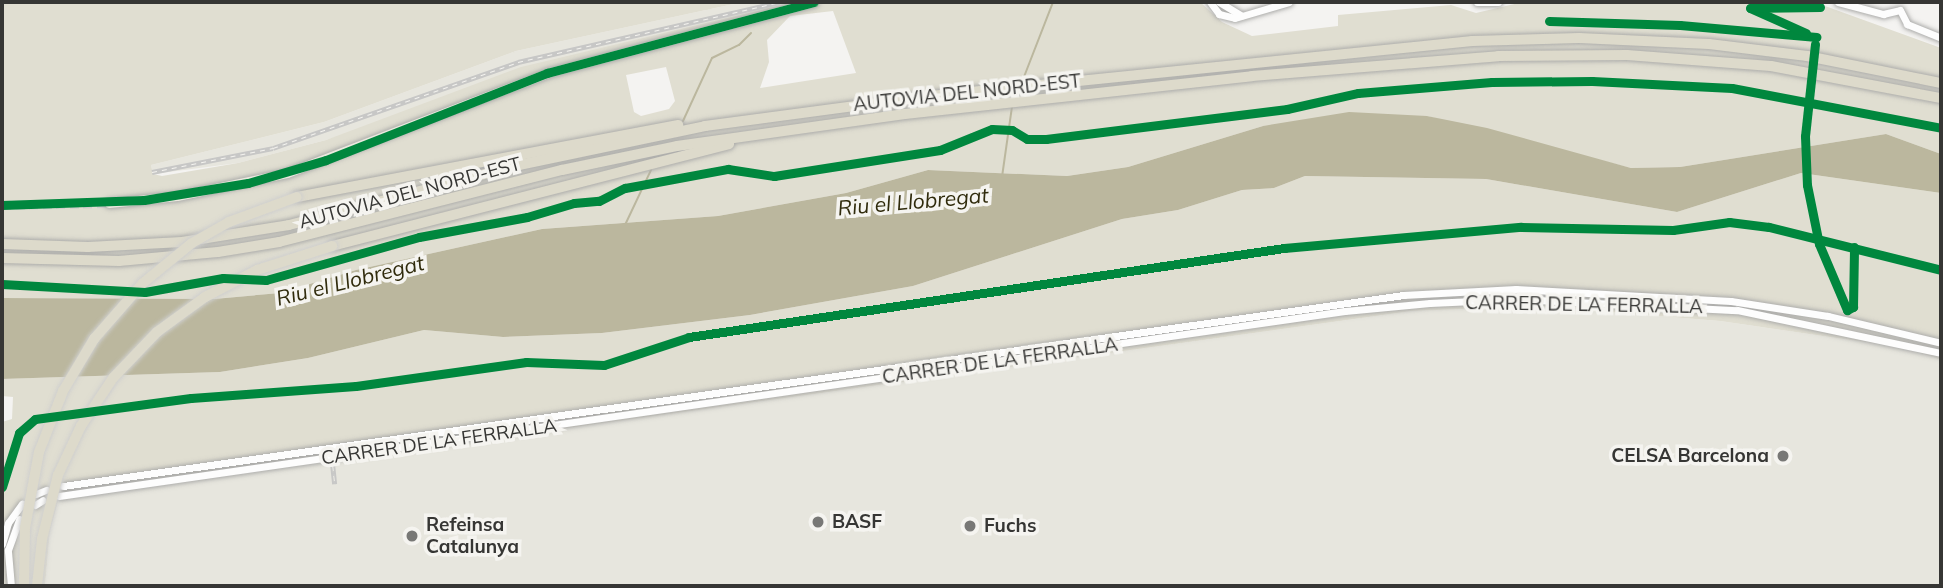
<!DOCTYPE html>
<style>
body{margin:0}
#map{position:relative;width:1943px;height:588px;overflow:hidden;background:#f4f3f1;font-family:Mulish,sans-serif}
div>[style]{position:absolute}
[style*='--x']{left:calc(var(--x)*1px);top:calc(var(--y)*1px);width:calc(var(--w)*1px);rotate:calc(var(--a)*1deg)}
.built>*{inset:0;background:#e7e6de}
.green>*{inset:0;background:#e0ded1}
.water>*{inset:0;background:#bbb79e}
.stream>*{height:2px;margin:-1px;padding:0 1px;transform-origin:1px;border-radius:1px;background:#bbb79e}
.major-tunnel>*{height:9px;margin-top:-4.5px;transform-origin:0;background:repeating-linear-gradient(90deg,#cecdcb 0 9px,transparent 0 13.5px)}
.roads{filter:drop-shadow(0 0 2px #adadab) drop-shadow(0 0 2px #adadab)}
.minor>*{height:7px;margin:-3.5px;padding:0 3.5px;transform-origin:3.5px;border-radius:3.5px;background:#fdfdfd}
.major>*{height:9px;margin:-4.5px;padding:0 4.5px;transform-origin:4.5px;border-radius:4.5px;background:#ebe9df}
.highway>*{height:10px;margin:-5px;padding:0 5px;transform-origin:5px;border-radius:5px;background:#dddacb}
.rail>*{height:4.5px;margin-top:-2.25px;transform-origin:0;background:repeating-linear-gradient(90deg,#f5f4f0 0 5px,#c7c7c6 0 10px);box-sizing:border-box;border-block:2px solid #c7c7c6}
.bridges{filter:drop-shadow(0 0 2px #cfcfce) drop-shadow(0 0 2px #cfcfce)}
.highway-bridge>*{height:10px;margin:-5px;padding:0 5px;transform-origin:5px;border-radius:5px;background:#dddacb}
.cycleway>*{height:9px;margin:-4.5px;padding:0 4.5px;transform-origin:4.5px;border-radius:4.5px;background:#00873e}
.dots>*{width:19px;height:19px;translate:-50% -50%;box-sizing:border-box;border:4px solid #f5f4f0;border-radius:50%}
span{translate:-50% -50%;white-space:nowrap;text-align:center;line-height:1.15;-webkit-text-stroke:7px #f5f4f0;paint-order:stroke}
.street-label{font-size:19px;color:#363634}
.poi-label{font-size:19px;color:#363634;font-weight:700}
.right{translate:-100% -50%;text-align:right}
.left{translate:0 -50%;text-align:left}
.water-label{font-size:21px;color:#302b0c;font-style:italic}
.frame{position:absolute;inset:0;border:4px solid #363634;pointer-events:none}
</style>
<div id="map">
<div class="built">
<div style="clip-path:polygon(743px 2px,793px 2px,326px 140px,238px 163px,153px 174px,151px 165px,324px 122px,516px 51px)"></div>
<div style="clip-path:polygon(1536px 306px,1720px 321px,1905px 348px,1941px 360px,1941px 586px,45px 586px,50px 531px,59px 499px,1412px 311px)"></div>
</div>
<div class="green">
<div style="clip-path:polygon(evenodd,2px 2px,743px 2px,516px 51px,324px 122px,151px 165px,153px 174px,162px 176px,238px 163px,326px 140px,521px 67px,794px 2px,1200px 2px,1222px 22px,1252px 36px,1338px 26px,1338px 15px,1451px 5px,1476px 13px,1523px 2px,1814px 2px,1941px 48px,1941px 154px,1886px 134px,1680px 167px,1631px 168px,1427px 116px,1263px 126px,1128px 167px,1067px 176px,928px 170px,846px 193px,718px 216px,542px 229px,356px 270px,280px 293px,214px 299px,2px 298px,2px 2px,833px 11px,856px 73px,760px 88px,769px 62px,767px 40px,790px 16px,833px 11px,2px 2px,666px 67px,675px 101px,669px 109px,641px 116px,634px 112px,626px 75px,666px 67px)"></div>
<div style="clip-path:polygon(1801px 173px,1941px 193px,1941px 360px,1905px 348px,1720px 321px,1536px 306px,1412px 311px,59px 499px,50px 531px,45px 586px,2px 586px,2px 422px,12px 419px,13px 397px,2px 396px,2px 379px,220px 372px,308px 358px,424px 330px,503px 337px,602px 333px,750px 315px,913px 286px,1122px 219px,1178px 210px,1242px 190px,1274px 188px,1305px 176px,1486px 179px,1677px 212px)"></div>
</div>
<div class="water">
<div style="clip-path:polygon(1349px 112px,1427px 116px,1487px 128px,1631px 168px,1680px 167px,1886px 134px,1941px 154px,1941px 193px,1801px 173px,1677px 212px,1486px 179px,1305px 176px,1274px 188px,1242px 190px,1178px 210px,1122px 219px,913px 286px,750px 315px,602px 333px,503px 337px,424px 330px,308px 358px,220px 372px,2px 379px,2px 298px,214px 299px,280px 293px,356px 270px,542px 229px,718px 216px,846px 193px,928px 170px,1067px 176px,1128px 167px,1263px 126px)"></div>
</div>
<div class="stream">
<div style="--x:1022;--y:82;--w:86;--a:-68.8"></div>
<div style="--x:683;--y:121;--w:69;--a:-65.3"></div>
<div style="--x:712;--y:58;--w:30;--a:-26"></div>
<div style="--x:739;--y:45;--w:17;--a:-45"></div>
<div style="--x:1002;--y:177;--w:71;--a:-81.9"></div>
<div style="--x:625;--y:225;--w:61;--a:-64.7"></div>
</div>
<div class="major-tunnel">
<div style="--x:2;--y:205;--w:107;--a:-1.1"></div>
</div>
<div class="roads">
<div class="minor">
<div style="--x:1210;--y:2;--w:15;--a:53"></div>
<div style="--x:1219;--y:14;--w:16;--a:14"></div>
<div style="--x:1235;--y:18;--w:56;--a:-16.5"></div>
<div style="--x:1219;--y:2;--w:26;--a:31"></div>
<div style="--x:1477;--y:2;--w:21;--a:0"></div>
<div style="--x:1838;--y:2;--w:47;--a:14.9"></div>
<div style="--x:1883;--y:14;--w:17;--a:-13"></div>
<div style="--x:1900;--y:10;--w:16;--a:63"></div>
<div style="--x:1907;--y:24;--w:37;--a:22"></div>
<div style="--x:63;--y:486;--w:1354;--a:-8.11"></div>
<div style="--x:1403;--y:295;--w:113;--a:-3"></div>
<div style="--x:1516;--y:289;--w:215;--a:3.2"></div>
<div style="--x:1731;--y:301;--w:98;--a:8.8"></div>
<div style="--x:1828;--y:316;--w:116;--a:13.4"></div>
<div style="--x:36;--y:494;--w:11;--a:-22"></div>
<div style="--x:59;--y:496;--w:1299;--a:-8.19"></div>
<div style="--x:1345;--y:311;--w:85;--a:-5.4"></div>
<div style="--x:1430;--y:303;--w:87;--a:-2.6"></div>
<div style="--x:1517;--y:299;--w:220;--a:2.9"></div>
<div style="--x:1737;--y:310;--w:208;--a:11.9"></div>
<div style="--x:35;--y:505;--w:9;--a:-32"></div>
<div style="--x:2;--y:544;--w:22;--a:-74"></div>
<div style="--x:8;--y:523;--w:24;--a:-54"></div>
<div style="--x:11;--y:586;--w:36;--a:-95"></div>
<div style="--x:8;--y:550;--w:33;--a:-70"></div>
</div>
<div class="major">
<div style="--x:109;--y:203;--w:68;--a:-5.9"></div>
<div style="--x:177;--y:196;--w:112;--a:-11.8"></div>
<div style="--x:287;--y:173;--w:279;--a:-21"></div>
<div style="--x:547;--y:73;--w:276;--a:-14.9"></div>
</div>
<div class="highway">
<div style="--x:297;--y:197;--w:388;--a:-10.7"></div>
<div style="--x:2;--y:244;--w:86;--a:2"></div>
<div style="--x:88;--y:247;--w:94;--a:-3"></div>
<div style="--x:182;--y:242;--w:108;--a:-9"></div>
<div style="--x:289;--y:225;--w:238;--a:-14.6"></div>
<div style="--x:519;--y:165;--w:190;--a:-11.8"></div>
<div style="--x:705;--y:126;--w:218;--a:-7.6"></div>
<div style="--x:921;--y:97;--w:554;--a:-5.8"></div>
<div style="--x:1472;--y:41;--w:107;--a:-1.6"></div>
<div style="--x:1579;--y:38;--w:130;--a:2.6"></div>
<div style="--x:1709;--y:44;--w:99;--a:7"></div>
<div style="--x:1807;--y:56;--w:137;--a:11.4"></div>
<div style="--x:332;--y:246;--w:410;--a:-14.4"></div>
<div style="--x:2;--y:258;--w:117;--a:1.5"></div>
<div style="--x:119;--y:261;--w:99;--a:-5.2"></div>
<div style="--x:218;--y:252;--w:62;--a:-9.3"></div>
<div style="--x:279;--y:242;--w:292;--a:-14.3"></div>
<div style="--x:562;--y:170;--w:117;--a:-11.8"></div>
<div style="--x:677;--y:146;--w:230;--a:-8"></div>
<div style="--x:905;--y:114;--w:349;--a:-6.2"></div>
<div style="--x:1252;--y:76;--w:247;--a:-4.6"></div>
<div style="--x:1498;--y:56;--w:129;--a:-0.4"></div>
<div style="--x:1627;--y:55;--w:144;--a:4.4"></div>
<div style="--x:1771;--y:66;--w:173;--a:10.7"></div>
</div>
</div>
<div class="rail">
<div style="--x:152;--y:172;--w:123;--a:-11.2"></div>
<div style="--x:273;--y:148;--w:260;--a:-19.3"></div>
<div style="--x:518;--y:62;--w:268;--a:-12.9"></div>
<div style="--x:333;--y:466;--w:18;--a:84"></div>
</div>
<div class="bridges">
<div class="highway-bridge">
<div style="--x:24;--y:586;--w:58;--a:-89"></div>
<div style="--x:25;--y:528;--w:77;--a:-79.6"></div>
<div style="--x:39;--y:452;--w:66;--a:-68.5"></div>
<div style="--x:63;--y:391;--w:61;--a:-59.2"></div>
<div style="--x:94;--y:339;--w:74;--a:-48.8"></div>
<div style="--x:143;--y:283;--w:63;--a:-39.2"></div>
<div style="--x:192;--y:243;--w:43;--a:-29.6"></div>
<div style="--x:229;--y:222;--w:72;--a:-20.2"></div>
<div style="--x:37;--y:586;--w:47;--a:-83.9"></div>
<div style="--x:42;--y:539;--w:66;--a:-76"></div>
<div style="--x:58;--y:475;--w:54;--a:-64.9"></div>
<div style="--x:81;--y:426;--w:58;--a:-56.3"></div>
<div style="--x:113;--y:378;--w:64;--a:-46.3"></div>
<div style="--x:157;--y:332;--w:59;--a:-36.1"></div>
<div style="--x:205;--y:297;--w:59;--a:-27.4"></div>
<div style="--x:257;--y:270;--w:79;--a:-17.7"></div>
</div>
</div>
<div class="cycleway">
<div style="--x:1549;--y:21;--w:131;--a:1.7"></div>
<div style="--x:1680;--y:25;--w:137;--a:5"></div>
<div style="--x:1806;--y:33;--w:61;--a:-155.9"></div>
<div style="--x:1750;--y:8;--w:70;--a:-0.8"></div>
<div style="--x:1815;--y:44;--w:93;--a:96.2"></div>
<div style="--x:1805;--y:136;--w:49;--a:87.7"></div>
<div style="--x:1807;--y:185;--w:60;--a:78.5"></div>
<div style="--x:1819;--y:244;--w:72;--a:67"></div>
<div style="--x:1847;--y:310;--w:7;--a:-27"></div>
<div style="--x:1853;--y:307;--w:60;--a:-89"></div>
<div style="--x:2;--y:205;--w:142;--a:-2"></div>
<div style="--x:144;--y:200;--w:105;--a:-9.3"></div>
<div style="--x:248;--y:183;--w:81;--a:-16.4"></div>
<div style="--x:326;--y:160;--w:238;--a:-21.5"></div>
<div style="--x:547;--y:73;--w:276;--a:-14.9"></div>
<div style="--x:2;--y:284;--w:143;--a:3.2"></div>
<div style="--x:145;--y:292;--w:79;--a:-10.2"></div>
<div style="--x:223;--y:278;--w:43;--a:2.7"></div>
<div style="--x:266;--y:280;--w:159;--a:-15.7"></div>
<div style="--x:419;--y:237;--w:110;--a:-10.5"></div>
<div style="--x:527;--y:217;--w:49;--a:-16.6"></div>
<div style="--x:574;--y:203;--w:25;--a:-5"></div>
<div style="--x:599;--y:201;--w:29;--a:-27"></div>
<div style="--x:625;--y:188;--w:105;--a:-10.5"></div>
<div style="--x:728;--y:169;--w:47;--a:8.7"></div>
<div style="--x:774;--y:176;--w:168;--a:-8.9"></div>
<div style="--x:940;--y:150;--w:56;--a:-22"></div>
<div style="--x:992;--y:129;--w:20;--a:3"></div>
<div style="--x:1012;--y:130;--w:17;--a:31"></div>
<div style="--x:1027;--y:139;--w:19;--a:0"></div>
<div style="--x:1046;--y:139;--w:243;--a:-7.1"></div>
<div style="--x:1287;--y:109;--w:73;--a:-12.7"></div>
<div style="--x:1358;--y:93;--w:134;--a:-4.7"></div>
<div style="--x:1492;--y:82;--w:100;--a:-0.6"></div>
<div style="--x:1592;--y:81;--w:140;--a:2.9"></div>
<div style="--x:1732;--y:88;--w:213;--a:10.8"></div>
<div style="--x:2;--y:487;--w:57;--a:-72.5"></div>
<div style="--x:19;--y:433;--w:21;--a:-41"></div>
<div style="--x:35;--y:419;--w:157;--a:-7.7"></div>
<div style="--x:191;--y:398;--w:165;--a:-4.2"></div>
<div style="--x:356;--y:386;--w:172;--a:-8"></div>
<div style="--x:526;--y:362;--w:78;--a:2.2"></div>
<div style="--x:604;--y:365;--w:89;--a:-18.2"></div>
<div style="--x:689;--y:337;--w:602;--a:-8.51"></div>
<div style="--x:1284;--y:248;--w:238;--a:-5.1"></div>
<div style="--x:1521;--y:227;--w:152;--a:1.1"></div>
<div style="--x:1673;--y:230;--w:57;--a:-8.1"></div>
<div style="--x:1729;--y:222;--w:40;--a:7.1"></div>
<div style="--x:1769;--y:227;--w:177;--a:14"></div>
</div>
<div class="dots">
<div style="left:1783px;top:456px;background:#787876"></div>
<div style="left:818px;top:522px;background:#787876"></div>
<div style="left:970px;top:526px;background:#787876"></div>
<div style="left:412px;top:536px;background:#787876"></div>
</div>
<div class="street-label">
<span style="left:967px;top:93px;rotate:-6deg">AUTOVIA DEL NORD-EST</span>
<span style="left:410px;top:193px;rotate:-15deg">AUTOVIA DEL NORD-EST</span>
<span style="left:1584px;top:305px;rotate:1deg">CARRER DE LA FERRALLA</span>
<span style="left:1000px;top:361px;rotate:-8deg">CARRER DE LA FERRALLA</span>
<span style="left:439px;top:442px;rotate:-8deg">CARRER DE LA FERRALLA</span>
</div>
<div class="poi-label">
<span class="right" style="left:1769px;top:456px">CELSA Barcelona</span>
<span class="left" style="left:832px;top:522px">BASF</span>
<span class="left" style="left:426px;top:536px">Refeinsa<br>Catalunya</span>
<span class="left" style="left:984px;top:526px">Fuchs</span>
</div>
<div class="water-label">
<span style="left:913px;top:201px;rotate:-5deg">Riu el Llobregat</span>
<span style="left:350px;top:280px;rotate:-14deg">Riu el Llobregat</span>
</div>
<div class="frame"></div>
</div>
